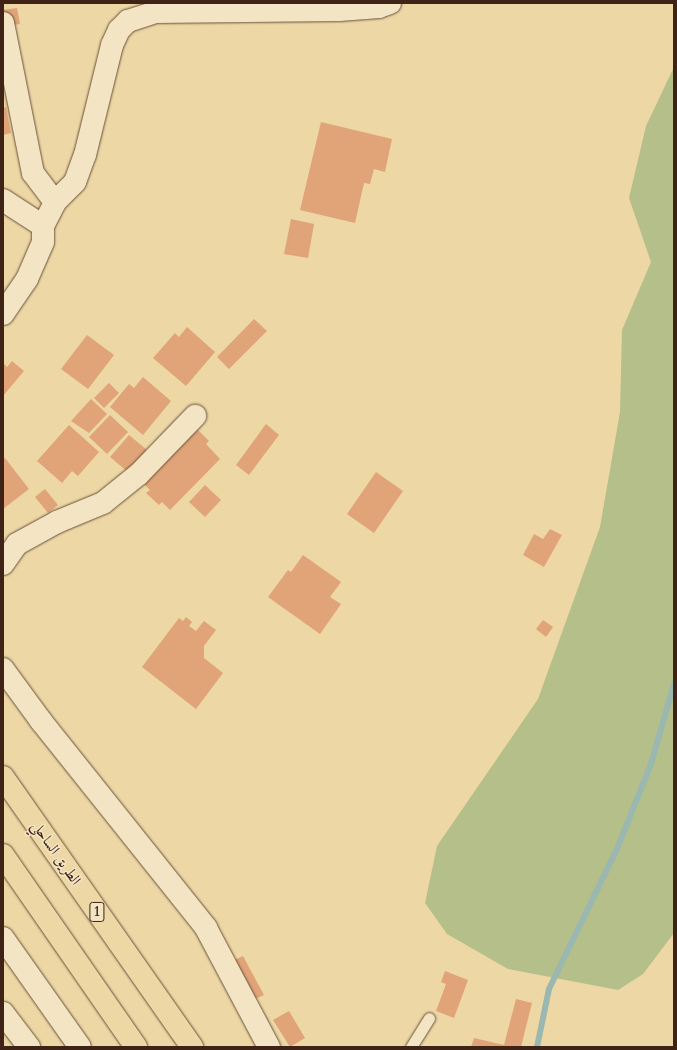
<!DOCTYPE html>
<meta charset="utf-8">
<style>
body{margin:0}
#map{position:relative;width:677px;height:1050px;overflow:hidden;background:#ecd7a5;font-family:Cardo,Amiri,serif}
div>[style]{position:absolute}
[style*='--x']{left:calc(var(--x)*1px);top:calc(var(--y)*1px);width:calc(var(--w)*1px);rotate:calc(var(--a)*1deg)}
.green>*{inset:0;background:#b4bf89}
.stream>*{height:6px;margin:-3px;padding:0 3px;transform-origin:3px;border-radius:3px;background:#9bb8b0}
.building>*{inset:0;background:#e0a478}
.roads{filter:drop-shadow(0 0 1px #6a503a) drop-shadow(0 0 1px #6a503a)}
.lane>*{height:11px;margin:-5.5px;padding:0 5.5px;transform-origin:5.5px;border-radius:5.5px;background:#f3e5c4}
.street>*{height:22px;margin:-11px;padding:0 11px;transform-origin:11px;border-radius:11px;background:#f3e5c4}
.highway>*{height:22px;margin:-11px;padding:0 11px;transform-origin:11px;border-radius:11px;background:#ecd7a5}
span{translate:-50% -50%;white-space:nowrap;text-align:center;line-height:1.15;-webkit-text-stroke:3px #f3e5c4;paint-order:stroke}
.shield-label span{padding:1px 3px;background:#f3e5c4;border:1px solid;border-radius:3px;-webkit-text-stroke-width:0}
.shield-label{font-size:14px;color:#3f2317;font-weight:700}
.street-label{font-size:15px;color:#3f2317}
.frame{position:absolute;inset:0;border:4px solid #3f2317;pointer-events:none}
</style>
<div id="map">
<div class="green">
<div style="clip-path:polygon(674px 67px,674px 933px,643px 974px,618px 990px,508px 969px,447px 934px,425px 903px,437px 846px,538px 699px,600px 527px,620px 412px,622px 330px,651px 262px,629px 198px,646px 126px)"></div>
</div>
<div class="stream">
<div style="--x:537;--y:1047;--w:59;--a:-78.3"></div>
<div style="--x:549;--y:989;--w:156;--a:-64.1"></div>
<div style="--x:617;--y:849;--w:92;--a:-68.2"></div>
<div style="--x:651;--y:764;--w:83;--a:-74"></div>
</div>
<div class="building">
<div style="clip-path:polygon(17px 8px,20px 24px,6px 26px,3px 10px)"></div>
<div style="clip-path:polygon(6px 107px,11px 133px,3px 135px,3px 108px)"></div>
<div style="clip-path:polygon(321px 122px,392px 139px,385px 172px,374px 169px,370px 184px,364px 183px,355px 223px,300px 210px)"></div>
<div style="clip-path:polygon(291px 219px,314px 224px,308px 258px,284px 254px)"></div>
<div style="clip-path:polygon(254px 319px,267px 331px,229px 369px,217px 357px)"></div>
<div style="clip-path:polygon(187px 327px,215px 352px,186px 386px,153px 358px,175px 333px,179px 337px)"></div>
<div style="clip-path:polygon(87px 335px,114px 355px,88px 389px,61px 369px)"></div>
<div style="clip-path:polygon(12px 361px,24px 371px,3px 396px,3px 363px,7px 367px)"></div>
<div style="clip-path:polygon(143px 377px,171px 401px,143px 435px,110px 407px,129px 384px,134px 388px)"></div>
<div style="clip-path:polygon(109px 383px,119px 393px,104px 408px,94px 398px)"></div>
<div style="clip-path:polygon(91px 399px,107px 414px,89px 433px,71px 421px)"></div>
<div style="clip-path:polygon(110px 415px,128px 432px,107px 454px,89px 437px)"></div>
<div style="clip-path:polygon(266px 424px,279px 435px,249px 475px,236px 465px)"></div>
<div style="clip-path:polygon(69px 425px,99px 452px,78px 476px,72px 471px,62px 483px,37px 461px)"></div>
<div style="clip-path:polygon(194px 426px,209px 441px,206px 444px,220px 459px,170px 510px,162px 502px,159px 505px,146px 493px,150px 490px,140px 480px)"></div>
<div style="clip-path:polygon(129px 435px,147px 450px,128px 472px,110px 457px)"></div>
<div style="clip-path:polygon(5px 458px,29px 489px,3px 509px,3px 459px)"></div>
<div style="clip-path:polygon(376px 472px,403px 491px,374px 533px,347px 514px)"></div>
<div style="clip-path:polygon(205px 485px,221px 500px,205px 517px,189px 502px)"></div>
<div style="clip-path:polygon(45px 489px,58px 505px,48px 513px,35px 497px)"></div>
<div style="clip-path:polygon(550px 529px,562px 535px,544px 567px,523px 555px,534px 534px,543px 539px)"></div>
<div style="clip-path:polygon(303px 555px,341px 582px,330px 597px,341px 604px,320px 634px,268px 597px,288px 570px,291px 572px)"></div>
<div style="clip-path:polygon(186px 617px,192px 622px,189px 626px,196px 631px,204px 621px,216px 630px,204px 646px,204px 658px,223px 673px,196px 709px,142px 667px,179px 618px,183px 621px)"></div>
<div style="clip-path:polygon(543px 620px,553px 627px,546px 637px,536px 629px)"></div>
<div style="clip-path:polygon(243px 956px,264px 995px,252px 1000px,232px 961px)"></div>
<div style="clip-path:polygon(445px 971px,468px 980px,454px 1018px,436px 1011px,446px 984px,441px 982px)"></div>
<div style="clip-path:polygon(516px 999px,532px 1003px,521px 1047px,471px 1047px,474px 1038px,504px 1045px)"></div>
<div style="clip-path:polygon(289px 1011px,305px 1038px,290px 1047px,273px 1020px)"></div>
</div>
<div class="roads">
<div class="lane">
<div style="--x:411;--y:1047;--w:34;--a:-58"></div>
</div>
<div class="street">
<div style="--x:3;--y:23;--w:153;--a:78.7"></div>
<div style="--x:33;--y:173;--w:36;--a:53"></div>
<div style="--x:3;--y:200;--w:48;--a:33"></div>
<div style="--x:3;--y:314;--w:42;--a:-55.6"></div>
<div style="--x:27;--y:279;--w:40;--a:-66.6"></div>
<div style="--x:43;--y:242;--w:16;--a:-90"></div>
<div style="--x:43;--y:226;--w:27;--a:-63"></div>
<div style="--x:55;--y:202;--w:28;--a:-45"></div>
<div style="--x:75;--y:182;--w:29;--a:-70"></div>
<div style="--x:85;--y:155;--w:113;--a:-76.2"></div>
<div style="--x:112;--y:45;--w:17;--a:-65"></div>
<div style="--x:119;--y:30;--w:13;--a:-45"></div>
<div style="--x:128;--y:21;--w:28;--a:-18"></div>
<div style="--x:155;--y:12;--w:184;--a:-0.6"></div>
<div style="--x:339;--y:10;--w:40;--a:-4.3"></div>
<div style="--x:379;--y:7;--w:12;--a:-20"></div>
<div style="--x:3;--y:564;--w:24;--a:-55"></div>
<div style="--x:17;--y:544;--w:46;--a:-28.8"></div>
<div style="--x:57;--y:522;--w:50;--a:-22.4"></div>
<div style="--x:103;--y:503;--w:46;--a:-38.9"></div>
<div style="--x:139;--y:474;--w:81;--a:-46"></div>
<div style="--x:3;--y:669;--w:64;--a:53.8"></div>
<div style="--x:41;--y:721;--w:265;--a:51.4"></div>
<div style="--x:206;--y:928;--w:135;--a:62.1"></div>
<div style="--x:3;--y:938;--w:133;--a:54.8"></div>
<div style="--x:3;--y:1013;--w:43;--a:52.6"></div>
</div>
<div class="highway">
<div style="--x:3;--y:777;--w:330;--a:55"></div>
<div style="--x:3;--y:855;--w:234;--a:55.3"></div>
</div>
</div>
<div class="shield-label">
<span style="left:97px;top:912px">1</span>
</div>
<div class="street-label">
<span style="left:56px;top:853px;rotate:55deg">الطريق الساحلي</span>
</div>
<div class="frame"></div>
</div>
